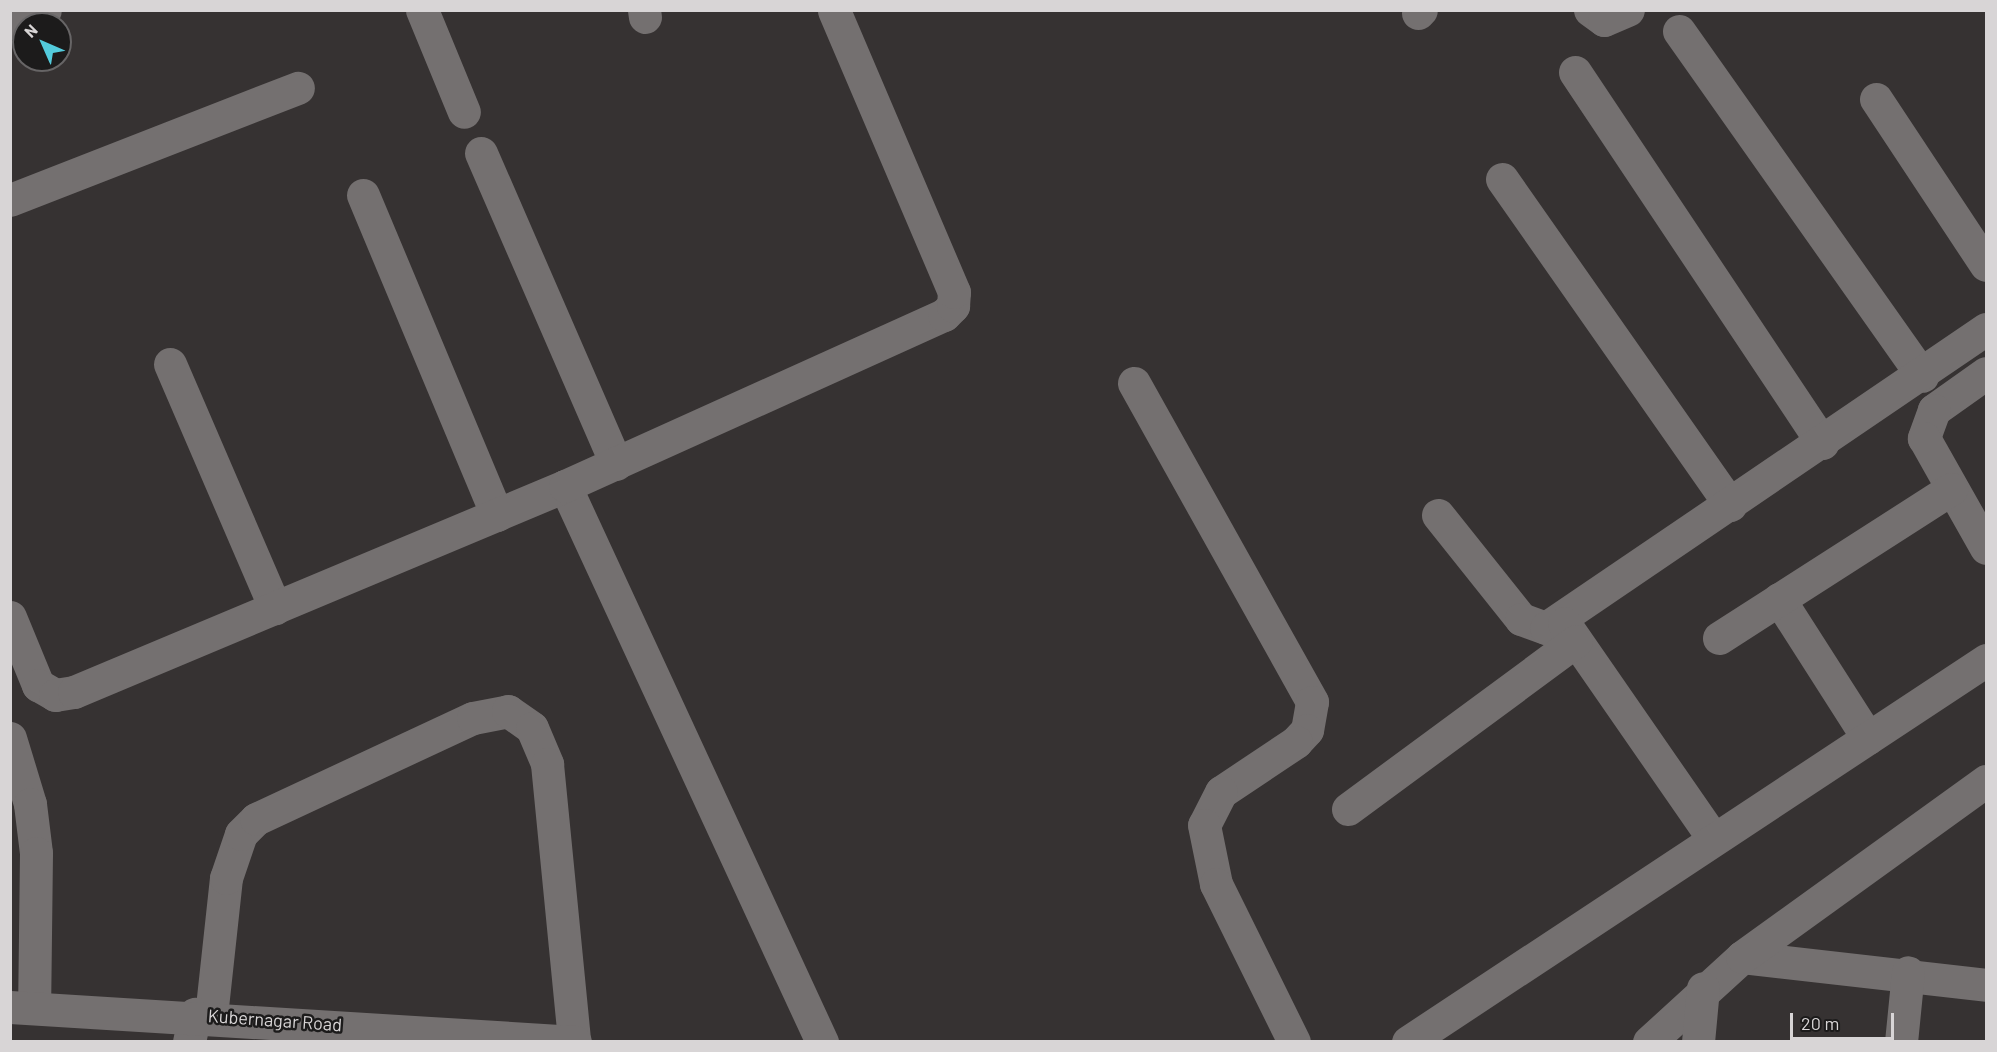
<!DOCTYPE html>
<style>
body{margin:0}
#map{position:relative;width:1997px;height:1052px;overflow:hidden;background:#363232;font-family:Barlow,sans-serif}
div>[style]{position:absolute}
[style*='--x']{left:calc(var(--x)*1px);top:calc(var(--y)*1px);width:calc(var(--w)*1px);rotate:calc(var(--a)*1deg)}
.street>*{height:33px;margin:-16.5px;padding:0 16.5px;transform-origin:16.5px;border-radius:16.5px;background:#747070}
.secondary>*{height:33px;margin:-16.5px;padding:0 16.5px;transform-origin:16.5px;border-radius:16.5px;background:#747070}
span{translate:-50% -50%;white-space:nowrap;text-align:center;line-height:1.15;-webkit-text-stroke:5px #1c1b1b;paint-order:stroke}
.street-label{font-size:18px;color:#d8d5d6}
.frame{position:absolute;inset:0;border:12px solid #d8d5d6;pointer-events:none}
.north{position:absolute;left:12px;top:12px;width:60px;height:60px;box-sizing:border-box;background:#1c1b1b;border:2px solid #676566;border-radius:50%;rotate:315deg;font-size:16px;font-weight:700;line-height:24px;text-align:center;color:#d8d5d6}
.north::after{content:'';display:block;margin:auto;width:21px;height:27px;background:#53cbdc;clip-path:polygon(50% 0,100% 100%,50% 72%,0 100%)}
.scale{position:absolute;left:1790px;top:1013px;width:104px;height:27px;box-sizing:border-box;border:3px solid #d8d5d6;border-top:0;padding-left:8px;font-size:18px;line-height:21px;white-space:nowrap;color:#d8d5d6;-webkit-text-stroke:4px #1c1b1b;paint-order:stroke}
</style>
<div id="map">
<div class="street">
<div style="--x:422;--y:10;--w:110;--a:67.6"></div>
<div style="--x:644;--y:10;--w:7;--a:82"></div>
<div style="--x:1590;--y:10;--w:17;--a:36"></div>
<div style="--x:1604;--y:20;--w:26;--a:-23"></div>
<div style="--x:1418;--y:13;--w:4;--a:-45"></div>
<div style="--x:10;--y:23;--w:37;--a:-20"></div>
<div style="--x:1679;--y:31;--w:422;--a:54.8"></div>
<div style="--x:1575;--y:72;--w:446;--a:56.3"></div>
<div style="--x:1876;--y:99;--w:199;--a:56.5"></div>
<div style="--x:481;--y:153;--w:339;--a:66.5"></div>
<div style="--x:1502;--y:179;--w:398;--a:55"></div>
<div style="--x:363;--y:195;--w:347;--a:67.3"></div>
<div style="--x:10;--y:200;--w:309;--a:-21.3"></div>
<div style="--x:170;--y:364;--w:266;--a:66.7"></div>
<div style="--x:1986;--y:373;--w:64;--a:144.6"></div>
<div style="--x:1934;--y:410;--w:30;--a:110"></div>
<div style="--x:1924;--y:438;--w:126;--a:60.6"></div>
<div style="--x:1134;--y:383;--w:365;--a:60.8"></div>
<div style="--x:1312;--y:702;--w:28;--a:100"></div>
<div style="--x:1307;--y:730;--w:16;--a:133"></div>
<div style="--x:1296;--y:742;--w:90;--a:146.3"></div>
<div style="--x:1221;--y:792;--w:37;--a:117"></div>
<div style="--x:1204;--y:825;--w:60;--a:78.5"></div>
<div style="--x:1216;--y:884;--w:176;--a:63.7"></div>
<div style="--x:565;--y:486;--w:613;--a:65.19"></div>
<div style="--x:1438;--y:515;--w:133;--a:51.4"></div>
<div style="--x:1521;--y:619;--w:27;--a:20"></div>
<div style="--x:1546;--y:628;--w:532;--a:-34.2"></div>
<div style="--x:1779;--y:599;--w:165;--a:57.4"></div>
<div style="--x:10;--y:617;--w:74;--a:67.6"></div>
<div style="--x:38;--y:685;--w:20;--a:30"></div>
<div style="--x:55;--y:695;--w:19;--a:-9"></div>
<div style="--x:74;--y:692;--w:532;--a:-22.76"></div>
<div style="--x:565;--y:486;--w:416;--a:-24.3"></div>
<div style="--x:944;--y:315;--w:13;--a:-45"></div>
<div style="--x:953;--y:306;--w:14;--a:-86"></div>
<div style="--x:954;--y:292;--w:306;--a:-113.1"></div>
<div style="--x:1564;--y:623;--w:262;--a:55.3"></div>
<div style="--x:1719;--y:638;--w:276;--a:-32.7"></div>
<div style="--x:10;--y:738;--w:69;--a:73.1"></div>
<div style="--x:30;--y:804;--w:49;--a:83"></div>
<div style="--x:36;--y:853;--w:155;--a:90.7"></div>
<div style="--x:1348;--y:809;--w:283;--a:-36.4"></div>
<div style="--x:1742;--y:957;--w:246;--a:6.5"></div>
<div style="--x:211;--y:1016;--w:139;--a:-83.8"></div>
<div style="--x:226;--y:878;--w:46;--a:-71.2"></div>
<div style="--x:241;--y:834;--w:21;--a:-45"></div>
<div style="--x:256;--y:819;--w:239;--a:-25"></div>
<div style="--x:473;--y:718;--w:36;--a:-11"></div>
<div style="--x:508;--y:711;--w:29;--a:35"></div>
<div style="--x:532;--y:728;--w:39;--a:67"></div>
<div style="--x:547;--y:764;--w:278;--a:84.4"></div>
<div style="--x:189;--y:1042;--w:29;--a:-78"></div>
<div style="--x:1408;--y:1042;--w:693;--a:-33.46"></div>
<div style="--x:1649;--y:1042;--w:126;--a:-42.4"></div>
<div style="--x:1742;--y:957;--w:301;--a:-35.8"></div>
<div style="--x:1698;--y:1042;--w:54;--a:-84.7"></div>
<div style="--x:1901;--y:1042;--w:70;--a:-84.3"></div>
</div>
<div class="secondary">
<div style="--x:10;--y:1007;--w:566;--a:3.54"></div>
</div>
<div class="street-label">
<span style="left:275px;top:1020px;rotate:4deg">Kubernagar Road</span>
</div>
<div class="frame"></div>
<div class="north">N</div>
<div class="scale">20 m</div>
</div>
